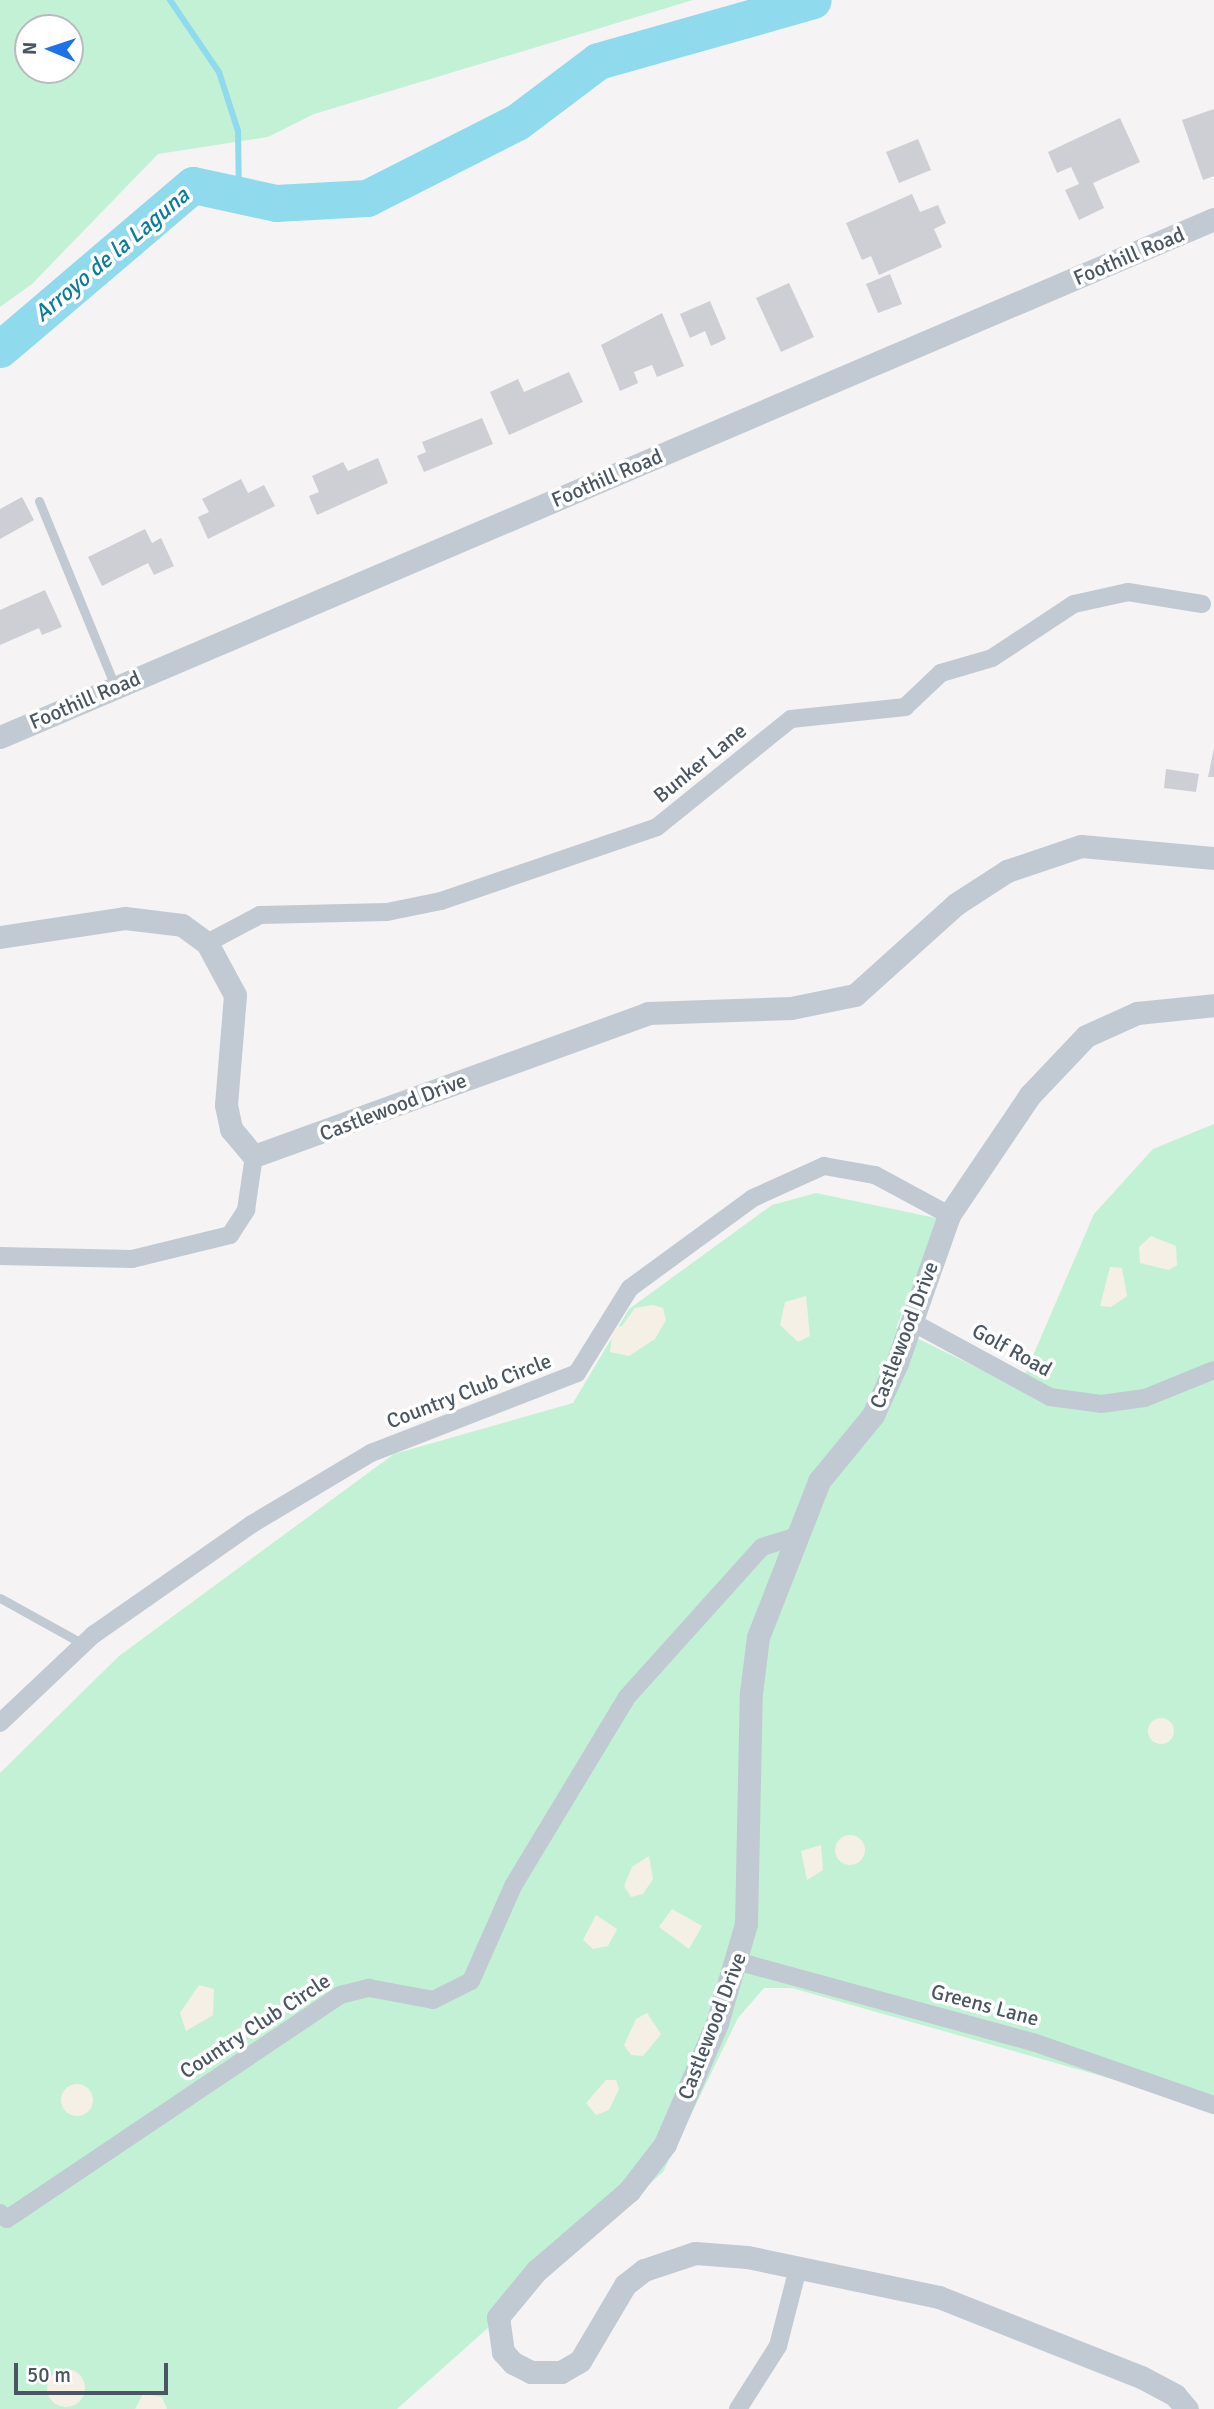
<!DOCTYPE html>
<style>
body{margin:0}
#map{position:relative;width:1214px;height:2409px;overflow:hidden;background:#f5f3f3;font-family:Signika,sans-serif}
div>[style]{position:absolute}
[style*='--x']{left:calc(var(--x)*1px);top:calc(var(--y)*1px);width:calc(var(--w)*1px);rotate:calc(var(--a)*1deg)}
.green>*{inset:0;background:#c3f1d5}
.sand>*{inset:0;background:#f5f0e5}
.round{border-radius:50%}
.stream>*{height:6px;margin:-3px;padding:0 3px;transform-origin:3px;border-radius:3px;background:#90daee}
.river>*{height:37px;margin:-18.5px;padding:0 18.5px;transform-origin:18.5px;border-radius:18.5px;background:#90daee}
.building>*{inset:0;background:#cdcfd5}
.service>*{height:9px;margin:-4.5px;padding:0 4.5px;transform-origin:4.5px;border-radius:4.5px;background:#c1cad2}
.minor>*{height:18px;margin:-9px;padding:0 9px;transform-origin:9px;border-radius:9px;background:#c1cad2}
.tertiary>*{height:23px;margin:-11.5px;padding:0 11.5px;transform-origin:11.5px;border-radius:11.5px;background:#c1cad2}
span{translate:-50% -50%;white-space:nowrap;text-align:center;line-height:1.15;-webkit-text-stroke:7px #fff;paint-order:stroke}
.street-label{font-size:21px;color:#4a5661}
.water-label{font-size:23px;color:#0c7c9b;font-style:italic}
.north{position:absolute;left:14px;top:14px;width:70px;height:70px;box-sizing:border-box;background:#fff;border:2px solid #b7bbc0;border-radius:50%;rotate:272deg;font-size:19px;font-weight:700;line-height:28px;text-align:center;color:#4a5661}
.north::after{content:'';display:block;margin:auto;width:24px;height:32px;background:#1a73e8;clip-path:polygon(50% 0,100% 100%,50% 72%,0 100%)}
.scale{position:absolute;left:14px;top:2363px;width:154px;height:32px;box-sizing:border-box;border:4px solid #4a5661;border-top:0;padding-left:9px;font-size:21px;line-height:24px;white-space:nowrap;color:#4a5661;-webkit-text-stroke:5px #fff;paint-order:stroke}
</style>
<div id="map">
<div class="green">
<div style="clip-path:polygon(evenodd,0 0,693px 0,314px 114px,268px 137px,158px 154px,32px 284px,0 307px,0 0,28px 28px,70px 28px,70px 70px,28px 70px,28px 28px)"></div>
<div style="clip-path:polygon(1214px 1124px,1214px 2108px,792px 1988px,764px 1988px,738px 2018px,663px 2172px,397px 2409px,0 2409px,0 1773px,119px 1656px,394px 1454px,573px 1403px,629px 1309px,772px 1205px,816px 1193px,941px 1219px,896px 1328px,1019px 1388px,1094px 1214px,1153px 1149px)"></div>
</div>
<div class="sand">
<div style="clip-path:polygon(1151px 1236px,1176px 1246px,1177px 1265px,1169px 1270px,1140px 1263px,1139px 1247px)"></div>
<div style="clip-path:polygon(1110px 1267px,1122px 1268px,1127px 1296px,1111px 1307px,1100px 1306px)"></div>
<div style="clip-path:polygon(806px 1296px,810px 1336px,798px 1342px,780px 1325px,785px 1302px)"></div>
<div style="clip-path:polygon(653px 1305px,663px 1308px,666px 1320px,655px 1339px,629px 1356px,610px 1352px,613px 1328px,622px 1326px,635px 1308px)"></div>
<div class="round" style="left:1148px;top:1718px;width:26px;height:26px"></div>
<div class="round" style="left:835px;top:1835px;width:30px;height:30px"></div>
<div style="clip-path:polygon(821px 1845px,823px 1870px,807px 1880px,801px 1851px)"></div>
<div style="clip-path:polygon(649px 1856px,653px 1879px,643px 1894px,631px 1897px,624px 1886px,632px 1867px)"></div>
<div style="clip-path:polygon(672px 1909px,702px 1926px,689px 1949px,659px 1927px)"></div>
<div style="clip-path:polygon(596px 1915px,617px 1929px,608px 1946px,593px 1949px,583px 1940px)"></div>
<div style="clip-path:polygon(199px 1985px,214px 1989px,213px 2015px,186px 2031px,180px 2013px)"></div>
<div style="clip-path:polygon(647px 2013px,661px 2034px,643px 2056px,631px 2055px,624px 2045px,636px 2019px)"></div>
<div style="clip-path:polygon(606px 2080px,616px 2080px,619px 2089px,609px 2110px,596px 2115px,586px 2103px)"></div>
<div class="round" style="left:61px;top:2084px;width:32px;height:32px"></div>
<div class="round" style="left:47px;top:2369px;width:38px;height:38px"></div>
<div style="clip-path:polygon(143px 2394px,162px 2397px,167px 2409px,135px 2409px)"></div>
</div>
<div class="stream">
<div style="--x:170;--y:0;--w:87;--a:55.8"></div>
<div style="--x:219;--y:72;--w:62;--a:72.1"></div>
<div style="--x:238;--y:131;--w:64;--a:89.1"></div>
</div>
<div class="river">
<div style="--x:0;--y:349;--w:253;--a:-40.4"></div>
<div style="--x:193;--y:185;--w:85;--a:12.2"></div>
<div style="--x:276;--y:203;--w:91;--a:-3.1"></div>
<div style="--x:367;--y:198;--w:168;--a:-26.9"></div>
<div style="--x:517;--y:122;--w:101;--a:-37"></div>
<div style="--x:598;--y:61;--w:223;--a:-15.8"></div>
</div>
<div class="building">
<div style="clip-path:polygon(1214px 109px,1214px 176px,1203px 180px,1182px 120px)"></div>
<div style="clip-path:polygon(1120px 118px,1140px 162px,1093px 183px,1104px 208px,1079px 220px,1065px 190px,1079px 184px,1071px 167px,1057px 173px,1048px 152px)"></div>
<div style="clip-path:polygon(918px 139px,931px 170px,899px 183px,886px 152px)"></div>
<div style="clip-path:polygon(912px 194px,920px 212px,938px 205px,946px 223px,934px 229px,942px 247px,879px 275px,871px 256px,862px 260px,846px 223px)"></div>
<div style="clip-path:polygon(890px 274px,902px 304px,878px 313px,866px 284px)"></div>
<div style="clip-path:polygon(789px 283px,814px 337px,781px 352px,756px 298px)"></div>
<div style="clip-path:polygon(710px 301px,726px 339px,711px 346px,705px 331px,690px 338px,680px 314px)"></div>
<div style="clip-path:polygon(662px 313px,684px 366px,657px 377px,652px 365px,634px 372px,638px 383px,620px 391px,601px 345px)"></div>
<div style="clip-path:polygon(569px 372px,583px 402px,509px 435px,490px 392px,518px 379px,524px 392px)"></div>
<div style="clip-path:polygon(482px 418px,493px 444px,424px 472px,417px 456px,426px 452px,422px 442px)"></div>
<div style="clip-path:polygon(378px 458px,388px 483px,317px 515px,309px 496px,319px 492px,312px 476px,343px 462px,348px 471px)"></div>
<div style="clip-path:polygon(241px 479px,248px 493px,264px 485px,275px 506px,208px 539px,198px 517px,209px 512px,202px 499px)"></div>
<div style="clip-path:polygon(22px 497px,34px 520px,0 539px,0 509px)"></div>
<div style="clip-path:polygon(145px 529px,152px 543px,161px 538px,174px 566px,154px 575px,148px 563px,102px 586px,88px 557px)"></div>
<div style="clip-path:polygon(45px 590px,62px 627px,42px 635px,39px 628px,0 645px,0 610px)"></div>
<div style="clip-path:polygon(1214px 748px,1214px 777px,1208px 777px)"></div>
<div style="clip-path:polygon(1166px 769px,1199px 774px,1196px 792px,1164px 788px)"></div>
</div>
<div class="service">
<div style="--x:39;--y:501;--w:200;--a:67.7"></div>
<div style="--x:0;--y:1598;--w:95;--a:29"></div>
</div>
<div class="minor">
<div style="--x:207;--y:943;--w:60;--a:-27.8"></div>
<div style="--x:260;--y:915;--w:127;--a:-1.4"></div>
<div style="--x:387;--y:912;--w:55;--a:-11.5"></div>
<div style="--x:441;--y:901;--w:228;--a:-18.9"></div>
<div style="--x:657;--y:827;--w:172;--a:-38.9"></div>
<div style="--x:791;--y:719;--w:115;--a:-6"></div>
<div style="--x:905;--y:707;--w:50;--a:-43.4"></div>
<div style="--x:941;--y:673;--w:53;--a:-16.4"></div>
<div style="--x:992;--y:658;--w:98;--a:-33.4"></div>
<div style="--x:1074;--y:604;--w:55;--a:-12.5"></div>
<div style="--x:1128;--y:592;--w:75;--a:9.2"></div>
<div style="--x:0;--y:1256;--w:132;--a:1.3"></div>
<div style="--x:132;--y:1259;--w:101;--a:-13.8"></div>
<div style="--x:230;--y:1235;--w:30;--a:-57"></div>
<div style="--x:246;--y:1210;--w:55;--a:-81.6"></div>
<div style="--x:912;--y:1322;--w:157;--a:28.5"></div>
<div style="--x:1050;--y:1397;--w:51;--a:7.8"></div>
<div style="--x:1101;--y:1404;--w:44;--a:-7.8"></div>
<div style="--x:1145;--y:1398;--w:74;--a:-22.1"></div>
<div style="--x:0;--y:1723;--w:128;--a:-43.4"></div>
<div style="--x:93;--y:1635;--w:194;--a:-34.9"></div>
<div style="--x:252;--y:1524;--w:139;--a:-30.8"></div>
<div style="--x:371;--y:1453;--w:221;--a:-21.2"></div>
<div style="--x:577;--y:1373;--w:100;--a:-58.1"></div>
<div style="--x:630;--y:1288;--w:152;--a:-36.2"></div>
<div style="--x:753;--y:1198;--w:78;--a:-24.3"></div>
<div style="--x:824;--y:1166;--w:52;--a:10"></div>
<div style="--x:875;--y:1175;--w:84;--a:28.4"></div>
<div style="--x:740;--y:1962;--w:304;--a:15.3"></div>
<div style="--x:1033;--y:2042;--w:192;--a:19.2"></div>
<div style="--x:0;--y:2213;--w:9;--a:41"></div>
<div style="--x:7;--y:2219;--w:401;--a:-33.9"></div>
<div style="--x:340;--y:1995;--w:30;--a:-14"></div>
<div style="--x:369;--y:1988;--w:65;--a:10.6"></div>
<div style="--x:433;--y:2000;--w:42;--a:-26.6"></div>
<div style="--x:471;--y:1981;--w:104;--a:-66.1"></div>
<div style="--x:513;--y:1886;--w:221;--a:-58.9"></div>
<div style="--x:627;--y:1697;--w:202;--a:-48"></div>
<div style="--x:762;--y:1547;--w:31;--a:-17"></div>
<div style="--x:738;--y:2409;--w:75;--a:-57.6"></div>
<div style="--x:778;--y:2346;--w:81;--a:-75.6"></div>
</div>
<div class="tertiary">
<div style="--x:0;--y:737;--w:1320;--a:-23.11"></div>
<div style="--x:0;--y:937;--w:126;--a:-8.6"></div>
<div style="--x:125;--y:918;--w:57;--a:7"></div>
<div style="--x:182;--y:925;--w:31;--a:36"></div>
<div style="--x:207;--y:943;--w:59;--a:61.7"></div>
<div style="--x:235;--y:995;--w:110;--a:94.7"></div>
<div style="--x:226;--y:1105;--w:25;--a:78"></div>
<div style="--x:231;--y:1129;--w:35;--a:50"></div>
<div style="--x:254;--y:1156;--w:419;--a:-19.9"></div>
<div style="--x:648;--y:1013;--w:143;--a:-2"></div>
<div style="--x:791;--y:1008;--w:65;--a:-11.5"></div>
<div style="--x:855;--y:995;--w:136;--a:-42"></div>
<div style="--x:956;--y:904;--w:61;--a:-32.9"></div>
<div style="--x:1007;--y:871;--w:78;--a:-18.7"></div>
<div style="--x:1081;--y:846;--w:134;--a:5.2"></div>
<div style="--x:1187;--y:2409;--w:18;--a:-131"></div>
<div style="--x:1175;--y:2395;--w:38;--a:-152"></div>
<div style="--x:1141;--y:2377;--w:217;--a:-158.4"></div>
<div style="--x:939;--y:2297;--w:196;--a:-168.2"></div>
<div style="--x:747;--y:2257;--w:52;--a:-175.6"></div>
<div style="--x:695;--y:2253;--w:54;--a:161.6"></div>
<div style="--x:644;--y:2270;--w:24;--a:142"></div>
<div style="--x:625;--y:2285;--w:88;--a:120.6"></div>
<div style="--x:580;--y:2361;--w:22;--a:150"></div>
<div style="--x:561;--y:2372;--w:30;--a:180"></div>
<div style="--x:531;--y:2372;--w:20;--a:-153"></div>
<div style="--x:513;--y:2363;--w:15;--a:-132"></div>
<div style="--x:503;--y:2352;--w:35;--a:-98"></div>
<div style="--x:498;--y:2317;--w:60;--a:-50.4"></div>
<div style="--x:536;--y:2271;--w:123;--a:-40.7"></div>
<div style="--x:629;--y:2191;--w:59;--a:-52.5"></div>
<div style="--x:665;--y:2144;--w:132;--a:-66.7"></div>
<div style="--x:717;--y:2023;--w:103;--a:-73.7"></div>
<div style="--x:746;--y:1924;--w:231;--a:-88.8"></div>
<div style="--x:751;--y:1693;--w:56;--a:-82.9"></div>
<div style="--x:758;--y:1637;--w:168;--a:-68.6"></div>
<div style="--x:819;--y:1481;--w:85;--a:-50.7"></div>
<div style="--x:873;--y:1415;--w:57;--a:-65.2"></div>
<div style="--x:897;--y:1363;--w:157;--a:-70.6"></div>
<div style="--x:949;--y:1215;--w:145;--a:-56"></div>
<div style="--x:1030;--y:1095;--w:81;--a:-46.5"></div>
<div style="--x:1086;--y:1036;--w:56;--a:-24.3"></div>
<div style="--x:1137;--y:1013;--w:77;--a:-5.9"></div>
</div>
<div class="street-label">
<span style="left:1129px;top:256px;rotate:-23deg">Foothill Road</span>
<span style="left:607px;top:478px;rotate:-23deg">Foothill Road</span>
<span style="left:85px;top:700px;rotate:-23deg">Foothill Road</span>
<span style="left:700px;top:763px;rotate:-39deg">Bunker Lane</span>
<span style="left:393px;top:1107px;rotate:-21deg">Castlewood Drive</span>
<span style="left:904px;top:1335px;rotate:-69deg">Castlewood Drive</span>
<span style="left:1012px;top:1350px;rotate:29deg">Golf Road</span>
<span style="left:469px;top:1391px;rotate:-21deg">Country Club Circle</span>
<span style="left:985px;top:2005px;rotate:15deg">Greens Lane</span>
<span style="left:255px;top:2026px;rotate:-33deg">Country Club Circle</span>
<span style="left:712px;top:2026px;rotate:-69deg">Castlewood Drive</span>
</div>
<div class="water-label">
<span style="left:112px;top:255px;rotate:-40deg">Arroyo de la Laguna</span>
</div>
<div class="north">N</div>
<div class="scale">50 m</div>
</div>
